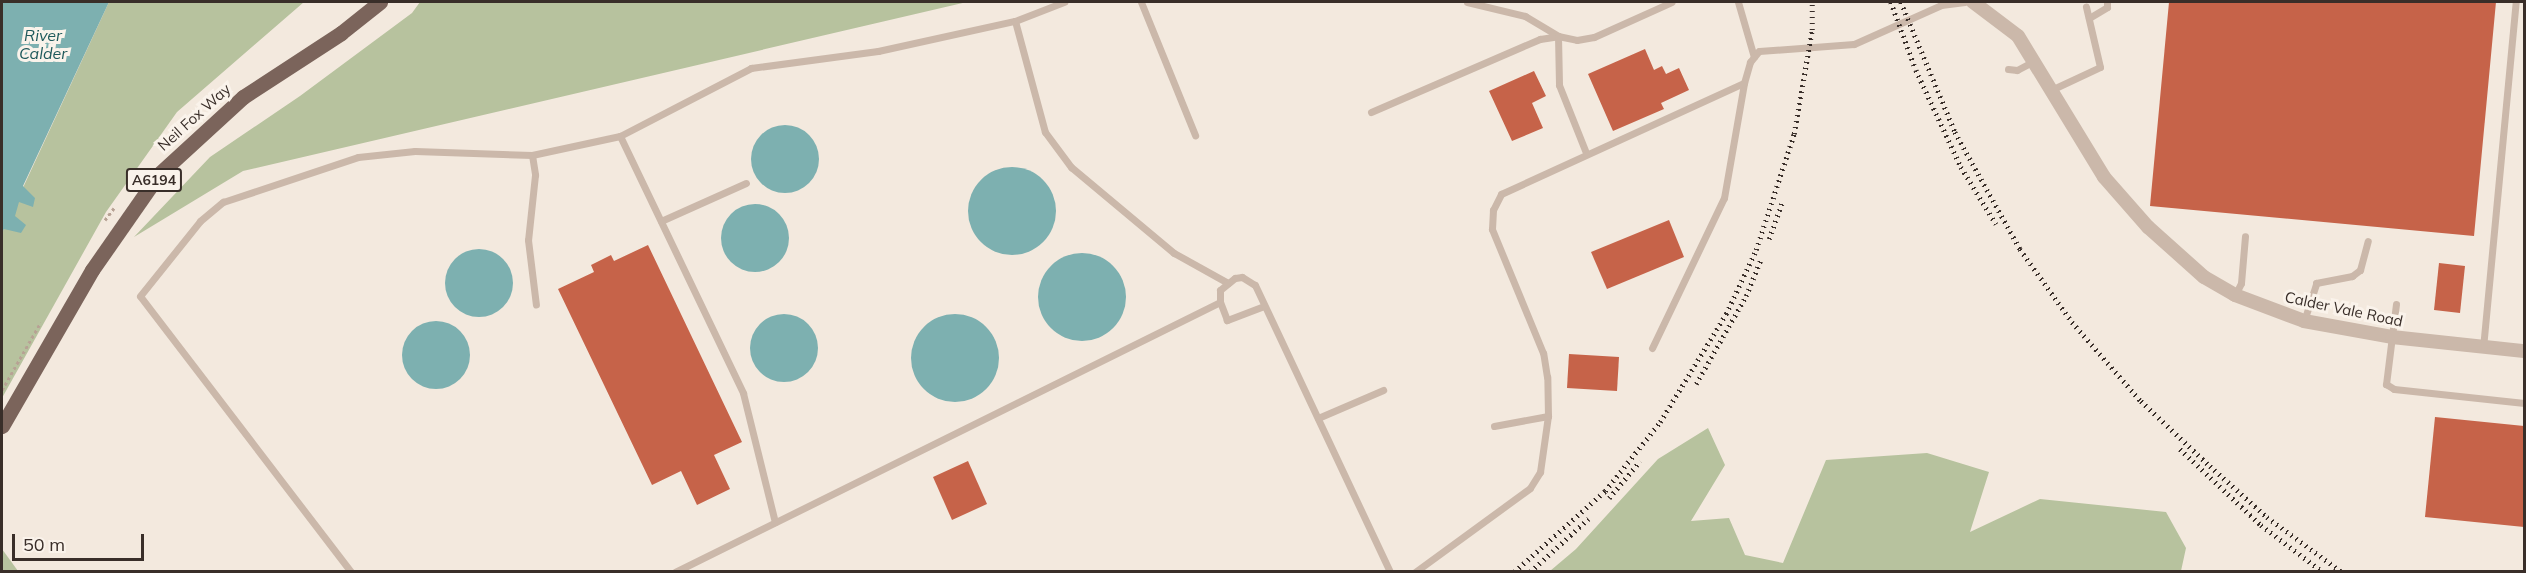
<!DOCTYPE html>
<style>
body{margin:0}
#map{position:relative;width:2526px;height:573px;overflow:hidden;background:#f3e9de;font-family:Mulish,sans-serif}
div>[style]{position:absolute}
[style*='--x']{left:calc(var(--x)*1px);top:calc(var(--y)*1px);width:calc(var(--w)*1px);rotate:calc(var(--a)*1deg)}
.green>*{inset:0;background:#b7c29e}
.water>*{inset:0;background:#7db0b0}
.round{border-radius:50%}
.building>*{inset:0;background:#c66349}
.path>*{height:3px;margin-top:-1.5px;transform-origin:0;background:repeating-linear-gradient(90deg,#b7a294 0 3px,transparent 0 6px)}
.lane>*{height:7px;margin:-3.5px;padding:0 3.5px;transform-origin:3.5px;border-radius:3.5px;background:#cbb8aa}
.street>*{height:14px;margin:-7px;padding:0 7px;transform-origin:7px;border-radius:7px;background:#cbb8aa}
.primary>*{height:15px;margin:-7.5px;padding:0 7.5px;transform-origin:7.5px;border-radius:7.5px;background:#7b645b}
.rail>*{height:4.5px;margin-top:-2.25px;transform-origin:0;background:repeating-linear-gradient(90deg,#392e29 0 1.5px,transparent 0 6px)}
span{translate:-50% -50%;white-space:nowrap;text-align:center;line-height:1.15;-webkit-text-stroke:6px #faf3eb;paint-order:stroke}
.shield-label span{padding:2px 4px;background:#faf3eb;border:2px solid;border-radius:4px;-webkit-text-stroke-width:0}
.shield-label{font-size:14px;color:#392e29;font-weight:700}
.street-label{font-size:15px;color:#392e29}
.water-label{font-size:16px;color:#1e595b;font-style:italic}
.frame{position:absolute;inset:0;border:3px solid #392e29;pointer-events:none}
.scale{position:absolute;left:12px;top:534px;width:132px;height:27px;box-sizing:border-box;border:3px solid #392e29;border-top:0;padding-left:8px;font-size:18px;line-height:21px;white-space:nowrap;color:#392e29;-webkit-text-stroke:4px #faf3eb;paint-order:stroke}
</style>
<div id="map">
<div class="green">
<div style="clip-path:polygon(109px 2px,304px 2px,177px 112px,106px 212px,2px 398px,2px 233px)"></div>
<div style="clip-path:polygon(420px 2px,967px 2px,243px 171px,134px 237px,210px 157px,300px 96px,412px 13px)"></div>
<div style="clip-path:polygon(1708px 428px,1725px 465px,1691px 521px,1729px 518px,1745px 555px,1783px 563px,1826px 460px,1927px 453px,1989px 472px,1970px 532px,2040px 499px,2166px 512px,2186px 548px,2181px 571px,1550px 571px,1576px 549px,1658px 459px)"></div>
<div style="clip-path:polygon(2px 549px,18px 571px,2px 571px)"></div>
</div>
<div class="water">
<div style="clip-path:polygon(2px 2px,109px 2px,23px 186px,35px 198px,33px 207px,19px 202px,15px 216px,26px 225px,21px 233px,4px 229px,2px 233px)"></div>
<div class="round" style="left:751px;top:125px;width:68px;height:68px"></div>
<div class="round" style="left:968px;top:167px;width:88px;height:88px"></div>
<div class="round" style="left:721px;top:204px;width:68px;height:68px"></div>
<div class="round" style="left:445px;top:249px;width:68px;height:68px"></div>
<div class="round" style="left:1038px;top:253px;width:88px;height:88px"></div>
<div class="round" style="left:911px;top:314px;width:88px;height:88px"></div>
<div class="round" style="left:750px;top:314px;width:68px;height:68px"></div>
<div class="round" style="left:402px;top:321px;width:68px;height:68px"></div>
</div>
<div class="building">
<div style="clip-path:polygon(2169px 2px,2496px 2px,2474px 236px,2150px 206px)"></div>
<div style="clip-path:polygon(1645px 49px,1654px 70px,1662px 66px,1666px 74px,1679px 68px,1689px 90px,1661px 103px,1664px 109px,1613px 131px,1588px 74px)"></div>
<div style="clip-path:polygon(1534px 71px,1546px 96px,1532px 103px,1543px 128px,1512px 141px,1489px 91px)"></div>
<div style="clip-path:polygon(1669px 220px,1684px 257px,1607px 289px,1591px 252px)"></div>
<div style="clip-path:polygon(648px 245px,742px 442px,714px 455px,730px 489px,697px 505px,681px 471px,652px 485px,558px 289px,594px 272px,591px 265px,611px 255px,614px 261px)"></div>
<div style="clip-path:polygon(2439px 263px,2465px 266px,2460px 313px,2434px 310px)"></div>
<div style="clip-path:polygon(1569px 354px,1619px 357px,1617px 391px,1567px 388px)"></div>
<div style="clip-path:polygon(2435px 417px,2524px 426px,2524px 527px,2425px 517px)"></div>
<div style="clip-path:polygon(968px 461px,987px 504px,952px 520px,933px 477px)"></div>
</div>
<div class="path">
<div style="--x:105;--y:220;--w:15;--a:-53"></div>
<div style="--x:2;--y:390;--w:78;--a:-60.2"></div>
</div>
<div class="lane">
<div style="--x:1141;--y:2;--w:144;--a:67.9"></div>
<div style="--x:1467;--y:2;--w:60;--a:13.6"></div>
<div style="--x:1525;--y:16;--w:39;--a:31"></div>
<div style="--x:1558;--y:36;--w:19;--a:12"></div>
<div style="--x:1577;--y:40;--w:17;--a:-10"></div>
<div style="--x:1594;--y:37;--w:85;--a:-24.2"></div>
<div style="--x:1738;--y:2;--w:57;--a:73.8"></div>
<div style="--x:2089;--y:18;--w:21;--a:-31"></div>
<div style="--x:2107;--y:7;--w:5;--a:-90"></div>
<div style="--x:1015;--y:21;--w:115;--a:74.9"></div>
<div style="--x:1045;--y:132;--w:44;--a:53.4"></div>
<div style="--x:1071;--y:167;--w:134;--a:39.9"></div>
<div style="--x:1174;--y:253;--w:62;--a:29.1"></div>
<div style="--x:2008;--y:69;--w:9;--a:6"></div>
<div style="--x:2017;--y:70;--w:19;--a:-28"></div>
<div style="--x:2051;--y:90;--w:54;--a:-25.1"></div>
<div style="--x:2100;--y:67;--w:62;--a:-103.1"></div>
<div style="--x:1371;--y:112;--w:184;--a:-23.4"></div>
<div style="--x:1540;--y:39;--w:18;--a:-9"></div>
<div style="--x:1558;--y:36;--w:49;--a:88.8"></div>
<div style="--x:1559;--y:85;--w:73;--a:68.3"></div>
<div style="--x:620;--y:136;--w:285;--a:64.4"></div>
<div style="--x:743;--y:393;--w:133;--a:76.1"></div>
<div style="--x:532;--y:155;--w:20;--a:81"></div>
<div style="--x:535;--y:175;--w:65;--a:96.1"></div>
<div style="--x:528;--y:240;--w:65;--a:83"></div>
<div style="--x:661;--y:221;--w:93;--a:-24.1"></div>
<div style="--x:2235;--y:295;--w:13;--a:-63"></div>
<div style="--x:2241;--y:283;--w:47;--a:-85.1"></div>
<div style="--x:2396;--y:304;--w:81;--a:97.1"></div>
<div style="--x:2386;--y:384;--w:9;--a:32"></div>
<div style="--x:2394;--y:389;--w:131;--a:6.1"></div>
<div style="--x:1264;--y:306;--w:40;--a:159"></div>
<div style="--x:1227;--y:320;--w:19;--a:-111"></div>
<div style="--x:1220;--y:302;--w:12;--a:-90"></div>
<div style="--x:1220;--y:290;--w:19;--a:-39"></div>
<div style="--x:1235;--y:278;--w:7;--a:-8"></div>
<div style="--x:1242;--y:277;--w:15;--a:32"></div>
<div style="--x:1255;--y:285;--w:317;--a:64.8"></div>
<div style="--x:2304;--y:321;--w:40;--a:-72"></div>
<div style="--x:2316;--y:283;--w:37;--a:-11"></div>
<div style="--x:2352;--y:276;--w:10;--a:-37"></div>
<div style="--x:2360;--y:270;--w:30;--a:-75"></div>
<div style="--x:1652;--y:348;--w:166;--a:-64.4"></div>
<div style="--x:1724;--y:198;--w:117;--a:-80.1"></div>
<div style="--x:1744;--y:83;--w:22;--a:-74"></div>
<div style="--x:1750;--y:62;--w:14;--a:-51"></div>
<div style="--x:1759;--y:51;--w:95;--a:-4.2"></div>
<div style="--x:1854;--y:44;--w:95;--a:-24.1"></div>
<div style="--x:1941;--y:5;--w:24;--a:-7"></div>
<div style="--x:2483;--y:348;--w:348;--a:-84.6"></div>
<div style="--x:1318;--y:418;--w:71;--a:-23.3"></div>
<div style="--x:1494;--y:426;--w:55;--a:-10.5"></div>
<div style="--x:351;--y:572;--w:347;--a:-127.4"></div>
<div style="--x:140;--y:296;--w:96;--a:-51.3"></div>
<div style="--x:200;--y:221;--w:30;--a:-40"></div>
<div style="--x:223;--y:202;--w:142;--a:-18.4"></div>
<div style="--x:358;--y:157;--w:57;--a:-6"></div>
<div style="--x:415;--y:151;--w:117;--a:2"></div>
<div style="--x:532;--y:155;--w:90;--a:-12.2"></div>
<div style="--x:620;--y:136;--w:148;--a:-27.4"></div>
<div style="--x:751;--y:68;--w:128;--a:-7.6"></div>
<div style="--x:878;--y:51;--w:140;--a:-12.4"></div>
<div style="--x:1015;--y:21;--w:53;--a:-21.2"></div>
<div style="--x:675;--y:572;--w:608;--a:-26.35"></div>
<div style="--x:1415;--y:572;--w:142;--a:-36.1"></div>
<div style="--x:1530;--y:488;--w:19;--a:-58"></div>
<div style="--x:1540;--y:472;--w:57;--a:-81.9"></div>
<div style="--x:1548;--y:416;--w:39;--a:-91"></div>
<div style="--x:1547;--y:377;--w:24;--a:-99"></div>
<div style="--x:1543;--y:353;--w:134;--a:-112.4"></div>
<div style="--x:1492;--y:229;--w:19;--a:-87"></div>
<div style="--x:1493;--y:210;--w:18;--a:-63"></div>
<div style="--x:1501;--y:194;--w:267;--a:-24.6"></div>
</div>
<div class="street">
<div style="--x:1973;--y:2;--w:56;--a:37.1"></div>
<div style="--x:2018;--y:36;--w:165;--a:58.6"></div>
<div style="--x:2104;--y:177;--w:67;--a:48.7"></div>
<div style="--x:2148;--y:227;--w:75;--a:41.8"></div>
<div style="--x:2204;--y:277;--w:36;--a:30"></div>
<div style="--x:2235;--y:295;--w:74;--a:20.6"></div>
<div style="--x:2304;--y:321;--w:89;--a:10.3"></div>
<div style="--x:2392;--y:337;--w:133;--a:6.1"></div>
</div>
<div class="primary">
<div style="--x:2;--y:426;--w:180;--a:-60"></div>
<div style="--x:92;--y:270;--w:117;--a:-55.1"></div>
<div style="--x:159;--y:174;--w:114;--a:-42.5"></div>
<div style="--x:243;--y:97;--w:117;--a:-33.1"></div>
<div style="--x:341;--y:33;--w:50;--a:-38.5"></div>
</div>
<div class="rail">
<div style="--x:1891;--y:2;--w:72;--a:69.8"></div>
<div style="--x:1916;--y:70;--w:107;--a:65.1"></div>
<div style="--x:1961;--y:167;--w:67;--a:58.4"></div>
<div style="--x:1901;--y:2;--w:141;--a:67.4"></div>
<div style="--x:1955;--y:132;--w:134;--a:60.9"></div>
<div style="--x:2020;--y:249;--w:90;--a:54.5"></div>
<div style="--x:2072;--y:322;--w:105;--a:48.9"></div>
<div style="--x:2141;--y:401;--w:95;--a:43.3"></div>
<div style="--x:2210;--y:466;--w:76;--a:41.8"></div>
<div style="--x:2267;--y:517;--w:93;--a:36.3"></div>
<div style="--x:1769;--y:239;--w:41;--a:-70.3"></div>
<div style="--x:1696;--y:384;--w:101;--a:-60.4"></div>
<div style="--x:1746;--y:296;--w:40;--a:-68"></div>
<div style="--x:2180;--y:449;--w:111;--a:43.2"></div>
<div style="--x:2261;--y:525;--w:78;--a:37.2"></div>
<div style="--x:1609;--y:498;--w:48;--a:-50"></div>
<div style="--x:1514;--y:572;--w:122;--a:-41.7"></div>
<div style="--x:1605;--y:491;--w:88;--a:-51.4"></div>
<div style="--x:1660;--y:422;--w:127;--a:-58.6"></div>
<div style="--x:1726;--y:314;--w:71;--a:-64.9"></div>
<div style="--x:1756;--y:250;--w:122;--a:-71.9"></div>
<div style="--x:1794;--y:134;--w:106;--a:-80.2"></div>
<div style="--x:1812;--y:30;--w:28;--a:-90"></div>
<div style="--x:1530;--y:572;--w:79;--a:-42.4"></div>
</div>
<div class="shield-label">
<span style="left:154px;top:180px">A6194</span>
</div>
<div class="street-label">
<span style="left:194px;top:117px;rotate:-42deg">Neil Fox Way</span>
<span style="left:2344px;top:309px;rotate:12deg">Calder Vale Road</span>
</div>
<div class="water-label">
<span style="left:43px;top:44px">River<br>Calder</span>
</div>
<div class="frame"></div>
<div class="scale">50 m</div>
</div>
